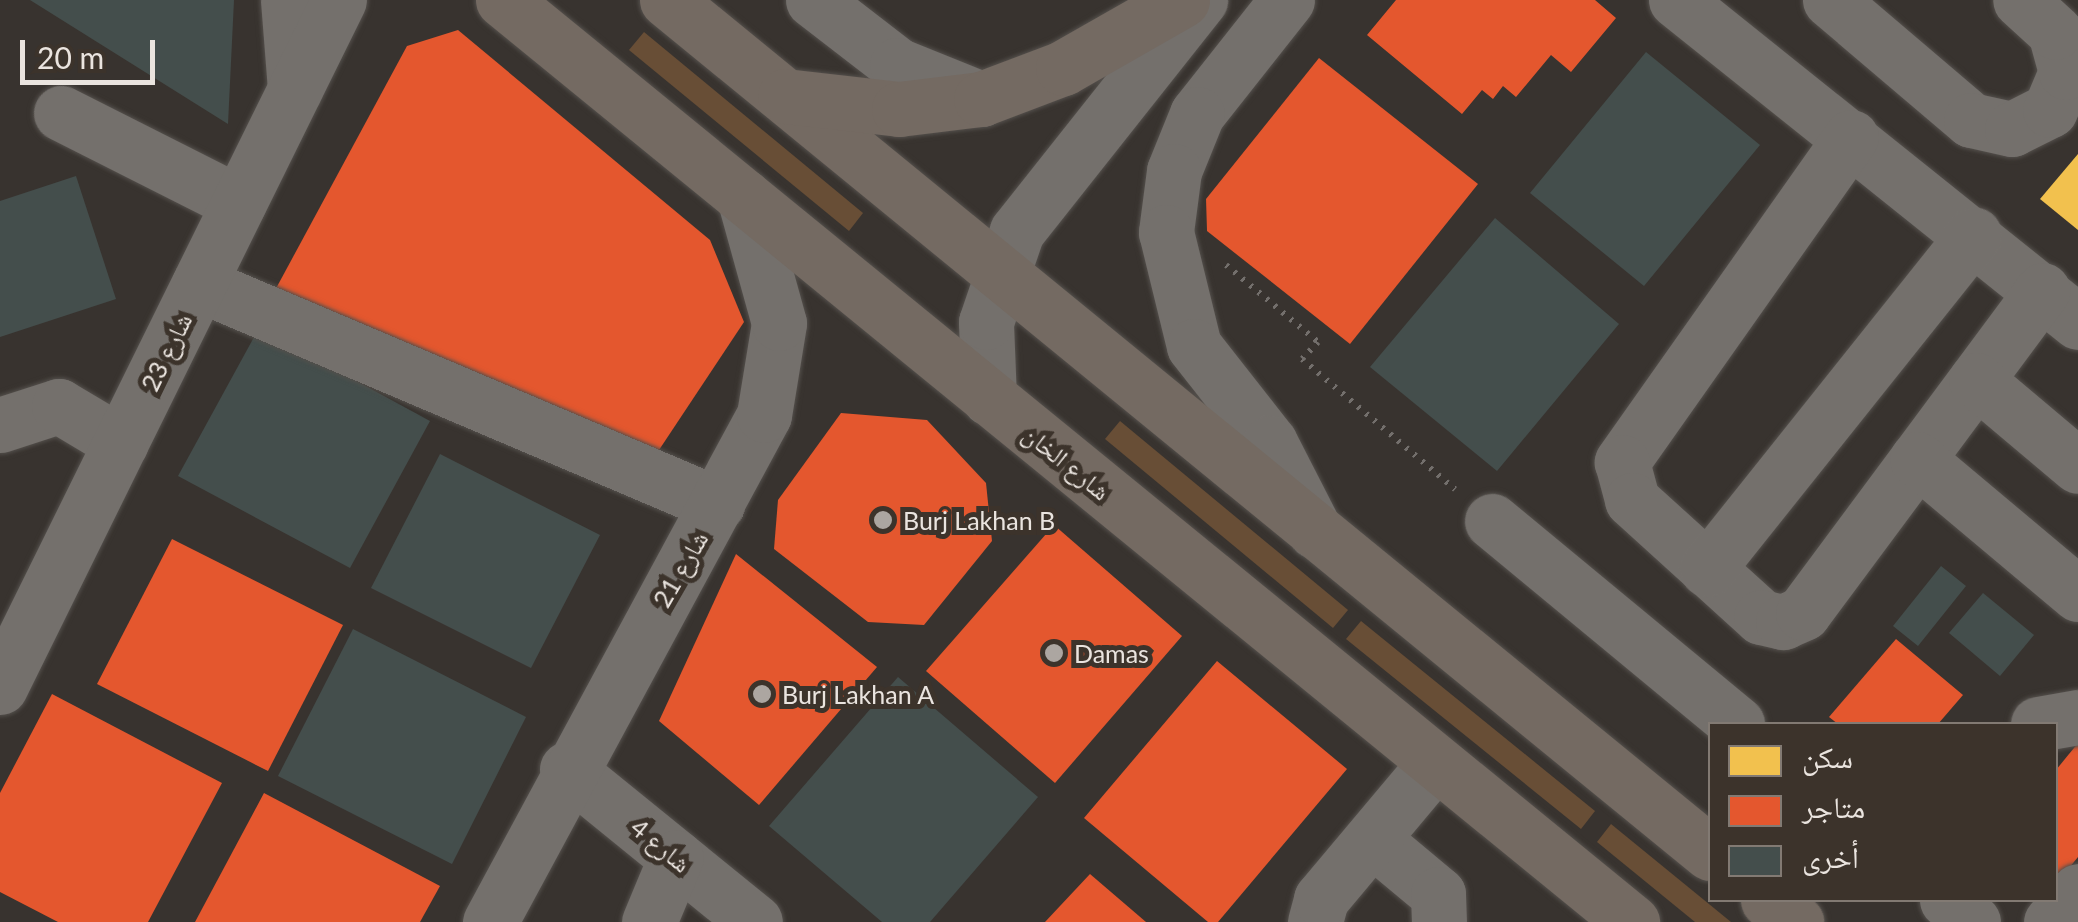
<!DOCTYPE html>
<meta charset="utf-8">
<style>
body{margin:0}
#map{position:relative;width:2078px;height:922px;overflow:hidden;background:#38332f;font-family:Lato,"Noto Naskh Arabic",sans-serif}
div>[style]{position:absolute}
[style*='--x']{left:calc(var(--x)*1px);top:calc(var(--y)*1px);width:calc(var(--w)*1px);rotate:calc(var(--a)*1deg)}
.green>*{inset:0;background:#684e36}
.homes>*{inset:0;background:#f2c14e}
.shops>*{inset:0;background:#e4572e}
.building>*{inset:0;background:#444e4c}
.path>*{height:6px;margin-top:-3px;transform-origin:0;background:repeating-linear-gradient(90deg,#736f6c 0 2.5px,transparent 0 10.5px)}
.roads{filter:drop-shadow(0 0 2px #54504c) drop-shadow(0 0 2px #54504c)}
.minor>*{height:55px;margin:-27.5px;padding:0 27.5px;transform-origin:27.5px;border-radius:27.5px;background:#74706c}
.major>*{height:55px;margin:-27.5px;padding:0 27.5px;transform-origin:27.5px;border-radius:27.5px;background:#746a62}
.dots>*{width:28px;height:28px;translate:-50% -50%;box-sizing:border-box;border:5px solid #3c332b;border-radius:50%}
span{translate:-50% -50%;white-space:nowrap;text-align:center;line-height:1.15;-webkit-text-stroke:10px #3c332b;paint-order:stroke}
.street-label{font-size:25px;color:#eae4df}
.poi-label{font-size:25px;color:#eae4df}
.left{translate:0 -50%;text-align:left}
.legend{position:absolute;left:1708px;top:722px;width:350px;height:180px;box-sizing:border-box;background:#3c332b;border:2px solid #827a73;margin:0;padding:12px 18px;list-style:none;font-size:30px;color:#eae4df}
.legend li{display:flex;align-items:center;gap:20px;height:50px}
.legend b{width:50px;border:2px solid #827a73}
.scale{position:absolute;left:20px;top:40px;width:135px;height:45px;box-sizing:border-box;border:5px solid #eae4df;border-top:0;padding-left:12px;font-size:30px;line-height:35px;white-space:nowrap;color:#eae4df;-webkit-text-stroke:8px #3c332b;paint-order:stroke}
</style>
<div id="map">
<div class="green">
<div style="clip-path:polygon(644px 32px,863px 213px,849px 231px,629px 50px)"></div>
<div style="clip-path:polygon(1120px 421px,1348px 610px,1333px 628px,1105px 439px)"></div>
<div style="clip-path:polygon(1361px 621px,1595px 811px,1581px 829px,1346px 639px)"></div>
<div style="clip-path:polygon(1611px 824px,1731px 922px,1695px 922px,1597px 842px)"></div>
</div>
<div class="homes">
<div style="clip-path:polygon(2078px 154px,2078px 230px,2040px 199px)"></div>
</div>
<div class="shops">
<div style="clip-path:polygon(1396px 0,1595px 0,1616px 18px,1571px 72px,1551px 55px,1516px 97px,1503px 86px,1493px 99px,1482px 90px,1462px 114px,1367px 35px)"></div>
<div style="clip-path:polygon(458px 30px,710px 240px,744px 322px,657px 453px,273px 294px,407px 46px)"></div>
<div style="clip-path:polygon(1319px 58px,1478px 184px,1350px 344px,1207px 231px,1206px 199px)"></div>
<div style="clip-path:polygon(841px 413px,927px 420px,986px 483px,992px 541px,924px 625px,868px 622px,774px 549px,778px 500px)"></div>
<div style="clip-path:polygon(1054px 525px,1182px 636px,1055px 783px,926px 671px)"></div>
<div style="clip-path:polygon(172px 539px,343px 625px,268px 771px,97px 684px)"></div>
<div style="clip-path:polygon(736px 554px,877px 667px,759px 805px,659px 721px)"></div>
<div style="clip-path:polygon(1896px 639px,1963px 695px,1938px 724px,1838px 724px,1829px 717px)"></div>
<div style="clip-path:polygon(1217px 661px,1347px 769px,1218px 922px,1208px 922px,1084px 818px)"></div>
<div style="clip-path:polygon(52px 694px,222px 783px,148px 922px,58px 922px,0 892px,0 793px)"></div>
<div style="clip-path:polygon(2078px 743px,2078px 857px,2056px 884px,2056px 770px)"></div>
<div style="clip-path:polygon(264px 793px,440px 886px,420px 922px,195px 922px)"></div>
<div style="clip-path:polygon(1090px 874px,1146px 922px,1045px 922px)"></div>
</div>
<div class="building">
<div style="clip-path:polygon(30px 0,234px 0,228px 124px)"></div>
<div style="clip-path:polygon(1646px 52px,1760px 145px,1644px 286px,1530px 193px)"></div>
<div style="clip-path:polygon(76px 176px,116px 299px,0 337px,0 201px)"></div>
<div style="clip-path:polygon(1495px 218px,1619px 324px,1497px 471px,1370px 367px)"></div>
<div style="clip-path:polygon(259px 328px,430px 421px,350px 568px,178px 476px)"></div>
<div style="clip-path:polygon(440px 454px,600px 535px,531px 668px,371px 588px)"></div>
<div style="clip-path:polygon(1941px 566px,1966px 586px,1918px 646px,1893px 626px)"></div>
<div style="clip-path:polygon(1983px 593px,2034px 635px,2000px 676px,1949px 633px)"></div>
<div style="clip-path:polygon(353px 629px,526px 717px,452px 864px,278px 776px)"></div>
<div style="clip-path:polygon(898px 677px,1038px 797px,930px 922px,882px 922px,769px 826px)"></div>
</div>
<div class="path">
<div style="--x:1226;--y:265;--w:120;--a:39.9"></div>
<div style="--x:1318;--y:342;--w:23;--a:133"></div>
<div style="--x:1302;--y:359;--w:201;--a:40.4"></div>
</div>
<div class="roads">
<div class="minor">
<div style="--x:288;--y:0;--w:89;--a:85.5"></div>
<div style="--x:813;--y:0;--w:106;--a:37.7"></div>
<div style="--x:897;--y:65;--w:91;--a:22"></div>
<div style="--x:1287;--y:0;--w:145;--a:128.3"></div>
<div style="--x:1197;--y:114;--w:61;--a:112"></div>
<div style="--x:1174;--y:171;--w:62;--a:97.5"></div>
<div style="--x:1166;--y:232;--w:117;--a:76.2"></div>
<div style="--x:1194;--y:346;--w:123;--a:51.9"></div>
<div style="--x:1270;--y:443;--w:99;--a:62.9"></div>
<div style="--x:1676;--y:0;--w:515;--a:38.69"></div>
<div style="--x:1830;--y:0;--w:185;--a:40.4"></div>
<div style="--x:1971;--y:120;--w:42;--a:12.4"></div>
<div style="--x:2012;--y:129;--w:42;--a:-26.6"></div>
<div style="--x:2050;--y:110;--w:41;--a:-67.2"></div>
<div style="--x:2066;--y:72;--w:41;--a:-105.4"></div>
<div style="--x:2055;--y:32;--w:47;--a:-137.6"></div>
<div style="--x:61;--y:113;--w:199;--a:26.8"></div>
<div style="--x:1851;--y:137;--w:398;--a:125.2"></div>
<div style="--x:1622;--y:462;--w:39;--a:75"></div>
<div style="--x:1632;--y:500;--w:174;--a:42.2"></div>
<div style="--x:1761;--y:617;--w:23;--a:13"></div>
<div style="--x:1783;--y:622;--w:22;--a:-24"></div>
<div style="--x:1803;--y:613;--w:402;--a:-53.4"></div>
<div style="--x:199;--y:284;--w:563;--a:23.01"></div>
<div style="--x:1976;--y:380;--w:133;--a:40.1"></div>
<div style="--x:989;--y:398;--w:76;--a:-92.3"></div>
<div style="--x:986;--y:322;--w:96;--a:-71.2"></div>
<div style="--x:1017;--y:231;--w:295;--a:-51.6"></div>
<div style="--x:0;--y:425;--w:62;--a:-17.9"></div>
<div style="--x:59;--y:406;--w:72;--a:30.8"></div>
<div style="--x:1917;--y:459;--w:210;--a:40"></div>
<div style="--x:1492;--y:521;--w:318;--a:39.6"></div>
<div style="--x:1707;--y:569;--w:428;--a:-51.4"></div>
<div style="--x:0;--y:687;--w:766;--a:-63.74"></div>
<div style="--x:2038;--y:724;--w:41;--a:-9.9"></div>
<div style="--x:567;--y:769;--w:242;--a:39.1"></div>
<div style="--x:1372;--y:839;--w:86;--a:39.8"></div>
<div style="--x:1438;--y:894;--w:28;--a:88"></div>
<div style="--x:1947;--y:900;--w:34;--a:40"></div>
<div style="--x:490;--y:922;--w:576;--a:-61.61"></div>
<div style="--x:764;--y:415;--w:93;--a:-80.7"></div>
<div style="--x:779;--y:323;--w:131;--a:-105.5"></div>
<div style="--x:649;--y:922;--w:70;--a:-67.4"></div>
<div style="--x:1315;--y:922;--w:24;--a:-75"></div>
<div style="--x:1321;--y:899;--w:177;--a:-50"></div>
<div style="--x:2051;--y:922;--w:41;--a:-48.9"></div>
</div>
<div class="major">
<div style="--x:503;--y:0;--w:1458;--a:39.24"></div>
<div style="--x:667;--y:0;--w:1347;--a:39.28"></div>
<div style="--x:785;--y:96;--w:115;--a:6.5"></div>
<div style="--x:899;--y:109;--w:83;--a:-7"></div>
<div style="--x:981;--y:99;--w:88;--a:-20.7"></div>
<div style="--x:1063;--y:68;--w:137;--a:-29.7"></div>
<div style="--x:1768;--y:900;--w:36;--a:38"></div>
</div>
</div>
<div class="dots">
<div style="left:883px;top:520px;background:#aca6a1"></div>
<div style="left:1054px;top:653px;background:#aca6a1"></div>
<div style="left:762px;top:694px;background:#aca6a1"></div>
</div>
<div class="street-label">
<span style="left:166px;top:352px;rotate:-64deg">شارع 23</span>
<span style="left:1067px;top:462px;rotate:39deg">شارع الخان</span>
<span style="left:680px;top:569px;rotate:-60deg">شارع 21</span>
<span style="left:661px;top:845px;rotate:39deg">شارع 4</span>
</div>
<div class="poi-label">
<span class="left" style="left:903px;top:520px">Burj Lakhan B</span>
<span class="left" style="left:1074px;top:653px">Damas</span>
<span class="left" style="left:782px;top:694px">Burj Lakhan A</span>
</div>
<ul class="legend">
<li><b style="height:28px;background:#f2c14e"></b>سكن</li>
<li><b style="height:28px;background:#e4572e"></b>متاجر</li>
<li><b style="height:28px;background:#444e4c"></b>أخرى</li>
</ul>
<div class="scale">20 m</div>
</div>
